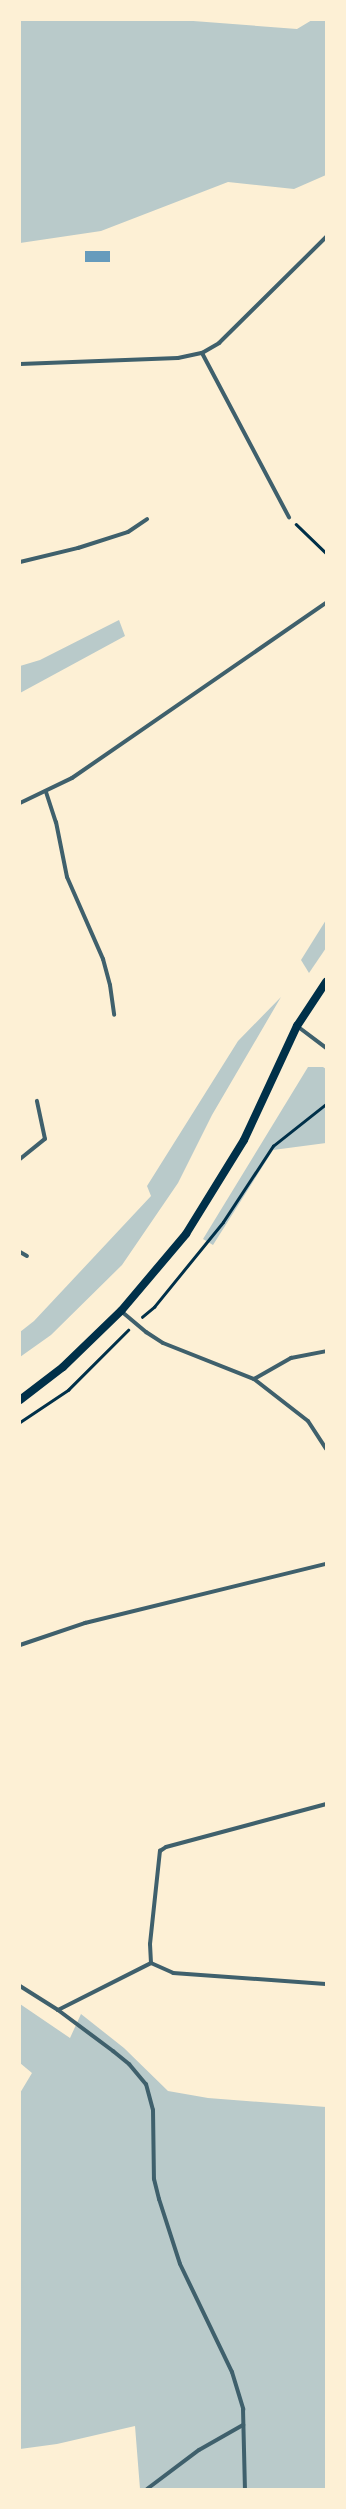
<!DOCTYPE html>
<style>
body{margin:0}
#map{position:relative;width:346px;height:2509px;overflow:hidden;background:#fdf0d5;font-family:"Roboto Condensed",sans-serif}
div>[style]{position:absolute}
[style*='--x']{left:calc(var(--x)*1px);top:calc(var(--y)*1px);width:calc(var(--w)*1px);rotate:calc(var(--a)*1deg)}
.green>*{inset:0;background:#b9caca}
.water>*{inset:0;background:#669bbc}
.path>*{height:2.5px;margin:-1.25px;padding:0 1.25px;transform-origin:1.25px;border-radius:1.25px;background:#003049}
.minor>*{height:4px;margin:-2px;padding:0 2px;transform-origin:2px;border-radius:2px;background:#3f606c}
.secondary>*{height:8px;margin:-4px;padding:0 4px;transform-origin:4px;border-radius:4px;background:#003049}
span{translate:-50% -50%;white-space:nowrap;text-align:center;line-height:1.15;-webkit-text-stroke:4px #fdf0d5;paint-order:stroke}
.frame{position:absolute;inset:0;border:21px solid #fdf0d5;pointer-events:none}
</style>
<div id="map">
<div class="green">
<div style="clip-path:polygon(20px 20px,180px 20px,297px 29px,312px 20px,326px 20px,326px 175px,294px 189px,228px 182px,101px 231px,20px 243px)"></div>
<div style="clip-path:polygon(119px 620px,125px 636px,20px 693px,20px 666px,40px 660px)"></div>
<div style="clip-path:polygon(326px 920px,326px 948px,309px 973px,301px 960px)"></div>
<div style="clip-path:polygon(281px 997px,212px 1115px,178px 1183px,122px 1265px,51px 1335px,20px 1357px,20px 1332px,34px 1321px,151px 1196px,147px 1186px,238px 1041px)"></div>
<div style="clip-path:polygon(308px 1067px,323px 1067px,326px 1069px,326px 1143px,273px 1150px,213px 1245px,203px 1239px)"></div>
<div style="clip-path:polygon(20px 2004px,70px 2038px,81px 2014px,124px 2048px,168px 2091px,208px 2098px,326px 2107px,326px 2489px,140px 2489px,135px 2426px,57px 2444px,20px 2449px,20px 2093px,32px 2073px,20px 2063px)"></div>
</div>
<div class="water">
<div style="clip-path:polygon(85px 251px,110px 251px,110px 262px,85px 262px)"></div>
</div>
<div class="path">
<div style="--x:296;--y:524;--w:42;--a:44"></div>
<div style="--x:142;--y:1317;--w:16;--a:-40"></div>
<div style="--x:154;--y:1307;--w:109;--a:-50.9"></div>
<div style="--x:223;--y:1222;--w:91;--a:-56.7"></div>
<div style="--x:273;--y:1146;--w:68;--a:-38.4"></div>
<div style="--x:20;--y:1422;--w:58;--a:-33.7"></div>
<div style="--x:68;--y:1390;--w:85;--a:-45"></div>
</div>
<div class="minor">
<div style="--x:202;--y:353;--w:186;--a:62.1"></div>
<div style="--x:20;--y:364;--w:158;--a:-2.2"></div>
<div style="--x:178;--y:358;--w:25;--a:-12"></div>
<div style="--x:202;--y:353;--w:20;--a:-30"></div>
<div style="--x:219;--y:343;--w:151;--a:-44.7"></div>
<div style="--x:20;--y:562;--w:60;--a:-13.6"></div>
<div style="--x:78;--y:548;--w:52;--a:-17.7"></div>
<div style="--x:128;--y:532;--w:23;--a:-34"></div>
<div style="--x:46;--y:792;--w:32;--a:72"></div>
<div style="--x:56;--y:822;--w:56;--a:78.7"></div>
<div style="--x:67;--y:877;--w:90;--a:66.3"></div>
<div style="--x:103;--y:959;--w:27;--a:75"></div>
<div style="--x:110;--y:985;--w:30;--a:82"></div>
<div style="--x:20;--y:803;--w:58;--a:-25.7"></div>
<div style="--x:72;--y:778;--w:308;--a:-34.6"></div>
<div style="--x:297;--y:1026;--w:36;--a:37"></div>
<div style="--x:20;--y:1159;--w:32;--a:-39"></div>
<div style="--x:45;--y:1139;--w:39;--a:-102"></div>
<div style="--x:20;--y:1252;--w:8;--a:30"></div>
<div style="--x:121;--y:1311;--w:33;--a:40"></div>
<div style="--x:146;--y:1332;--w:20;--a:33"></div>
<div style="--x:163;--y:1343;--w:98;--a:21.6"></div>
<div style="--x:254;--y:1379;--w:68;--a:37.9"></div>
<div style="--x:308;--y:1421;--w:33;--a:57"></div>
<div style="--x:254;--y:1379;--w:43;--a:-29.6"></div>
<div style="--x:291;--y:1358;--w:36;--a:-11"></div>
<div style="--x:20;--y:1645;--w:69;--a:-18.7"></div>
<div style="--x:85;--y:1623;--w:248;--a:-13.8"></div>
<div style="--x:151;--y:1963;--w:19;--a:-93"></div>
<div style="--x:150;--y:1944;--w:94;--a:-83.9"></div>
<div style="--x:160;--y:1851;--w:7;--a:-34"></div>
<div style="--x:166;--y:1847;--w:166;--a:-15"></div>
<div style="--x:20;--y:1986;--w:45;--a:32.3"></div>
<div style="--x:58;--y:2010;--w:69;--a:36.7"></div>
<div style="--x:113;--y:2051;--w:21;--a:39"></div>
<div style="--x:129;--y:2064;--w:26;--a:50"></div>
<div style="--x:146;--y:2084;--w:27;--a:75"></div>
<div style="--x:153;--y:2110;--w:69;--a:89.2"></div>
<div style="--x:154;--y:2179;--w:21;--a:76"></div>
<div style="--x:159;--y:2199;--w:68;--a:72.1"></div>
<div style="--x:180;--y:2264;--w:120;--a:64.3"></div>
<div style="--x:232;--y:2372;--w:39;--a:73"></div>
<div style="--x:243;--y:2409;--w:80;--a:88.6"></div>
<div style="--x:58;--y:2010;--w:104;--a:-26.8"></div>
<div style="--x:151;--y:1963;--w:24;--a:24"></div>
<div style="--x:173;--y:1973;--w:153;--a:4.1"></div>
<div style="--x:147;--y:2489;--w:65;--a:-36.9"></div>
<div style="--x:199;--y:2450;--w:51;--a:-29.6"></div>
</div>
<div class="secondary">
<div style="--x:20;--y:1400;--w:54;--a:-37.5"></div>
<div style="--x:63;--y:1367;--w:81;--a:-44"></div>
<div style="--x:121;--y:1311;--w:101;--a:-49.8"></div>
<div style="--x:186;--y:1234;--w:110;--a:-58.3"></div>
<div style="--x:244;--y:1140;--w:126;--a:-65.1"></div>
<div style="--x:297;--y:1026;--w:53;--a:-56.6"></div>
</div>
<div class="frame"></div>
</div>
